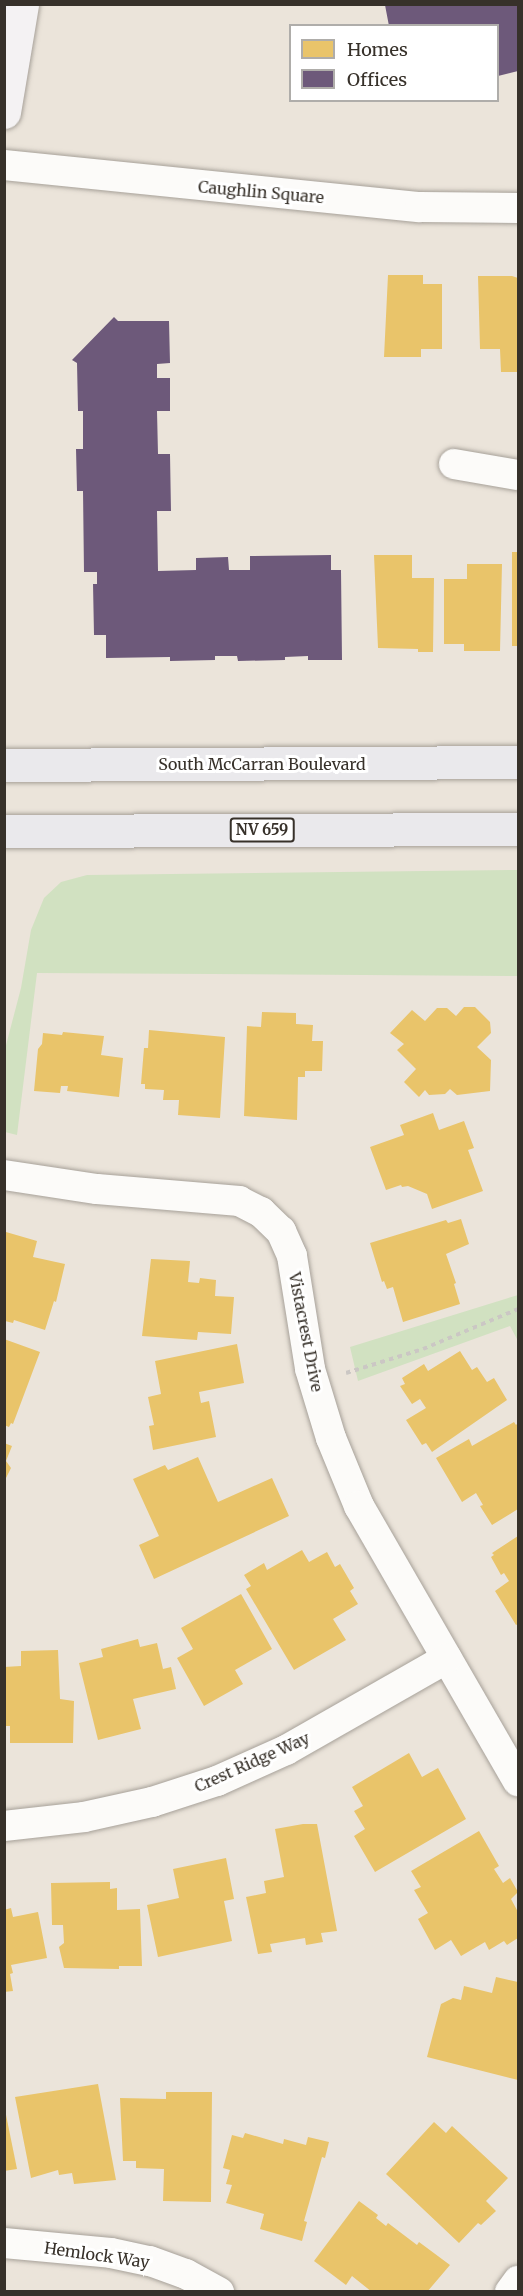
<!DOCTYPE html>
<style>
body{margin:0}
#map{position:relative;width:523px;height:2296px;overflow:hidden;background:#ebe4da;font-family:Merriweather,serif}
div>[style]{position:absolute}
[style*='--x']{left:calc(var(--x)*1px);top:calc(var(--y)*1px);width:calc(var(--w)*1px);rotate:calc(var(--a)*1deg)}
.green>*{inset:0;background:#d1e1c1}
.homes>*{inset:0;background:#e9c46a}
.offices>*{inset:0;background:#6d597a}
.path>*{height:4px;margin-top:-2px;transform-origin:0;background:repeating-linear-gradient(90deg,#cbc7c4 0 4.5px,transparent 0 9px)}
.roads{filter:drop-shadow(0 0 2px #a7a199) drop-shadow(0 0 2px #a7a199)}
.street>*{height:30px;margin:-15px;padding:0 15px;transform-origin:15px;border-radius:15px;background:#fcfbf9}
.secondary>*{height:33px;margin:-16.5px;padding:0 16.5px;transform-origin:16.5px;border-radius:16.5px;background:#f4f2f3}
.primary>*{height:33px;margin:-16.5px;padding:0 16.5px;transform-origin:16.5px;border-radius:16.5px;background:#eae9ec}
span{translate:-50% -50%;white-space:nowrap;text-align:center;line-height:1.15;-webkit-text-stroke:6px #fff;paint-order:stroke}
.shield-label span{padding:2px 4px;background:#fff;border:2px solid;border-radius:4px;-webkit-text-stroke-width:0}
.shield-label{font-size:15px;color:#37312a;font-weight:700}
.street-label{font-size:16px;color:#37312a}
.frame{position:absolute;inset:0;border:6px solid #37312a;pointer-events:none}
.legend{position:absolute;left:289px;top:24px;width:210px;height:78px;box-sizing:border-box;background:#fff;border:2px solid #afadaa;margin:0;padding:8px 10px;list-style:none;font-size:18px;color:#37312a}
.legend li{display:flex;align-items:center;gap:12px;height:30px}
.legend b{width:30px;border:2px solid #afadaa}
</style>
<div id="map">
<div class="green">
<div style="clip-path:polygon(518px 870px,518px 976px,37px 973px,17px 1135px,5px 1132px,5px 1049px,21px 988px,31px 930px,44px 898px,61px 882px,87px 875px)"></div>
<div style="clip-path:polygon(518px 1295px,518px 1341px,510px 1326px,358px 1381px,350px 1347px)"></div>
</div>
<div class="homes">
<div style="clip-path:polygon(388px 275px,423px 275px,423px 284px,442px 284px,442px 349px,421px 349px,421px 357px,384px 357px)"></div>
<div style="clip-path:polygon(478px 276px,512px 276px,518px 278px,518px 372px,501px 372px,500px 349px,480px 349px)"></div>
<div style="clip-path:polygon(512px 552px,518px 552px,518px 646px,512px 646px)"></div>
<div style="clip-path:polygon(374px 555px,412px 555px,412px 578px,434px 578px,433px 652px,418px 652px,418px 649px,378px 648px)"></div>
<div style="clip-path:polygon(467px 564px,502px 564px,500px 651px,464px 651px,464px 644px,444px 644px,444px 579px,467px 579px)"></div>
<div style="clip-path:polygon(464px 1007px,475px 1007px,490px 1022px,491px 1033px,477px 1047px,491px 1060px,490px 1091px,457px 1095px,450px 1089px,445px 1094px,429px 1095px,425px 1090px,419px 1097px,404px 1082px,416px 1069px,397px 1050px,404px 1044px,390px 1033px,412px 1010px,425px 1021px,437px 1008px,447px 1008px,456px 1016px)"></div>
<div style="clip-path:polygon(262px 1012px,296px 1013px,296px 1024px,313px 1025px,312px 1041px,323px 1041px,322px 1071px,305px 1071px,305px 1077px,298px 1077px,297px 1120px,244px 1116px,247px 1026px,261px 1027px)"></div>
<div style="clip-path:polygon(149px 1030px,225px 1037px,220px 1118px,178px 1115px,179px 1100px,163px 1100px,164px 1090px,145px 1089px,145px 1084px,141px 1084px,144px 1048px,148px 1048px)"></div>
<div style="clip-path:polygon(63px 1032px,104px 1036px,101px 1055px,123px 1058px,119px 1097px,67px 1091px,68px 1086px,61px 1086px,60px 1093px,34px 1091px,38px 1049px,42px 1044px,43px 1033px,62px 1035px)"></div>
<div style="clip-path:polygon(433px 1113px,439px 1130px,464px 1121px,474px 1148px,468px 1150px,483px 1191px,432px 1209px,427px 1194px,408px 1186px,402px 1187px,401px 1185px,386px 1190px,370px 1147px,404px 1135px,400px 1125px)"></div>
<div style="clip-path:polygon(461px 1219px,469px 1244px,446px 1254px,456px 1283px,454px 1284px,460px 1304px,403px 1322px,393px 1287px,387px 1289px,384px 1281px,382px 1282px,370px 1243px,446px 1220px,448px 1223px)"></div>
<div style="clip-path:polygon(6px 1232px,37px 1241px,33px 1257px,65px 1264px,56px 1302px,54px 1301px,45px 1330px,14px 1320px,13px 1323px,5px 1321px)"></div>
<div style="clip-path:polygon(151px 1259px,190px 1261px,188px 1282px,199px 1283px,200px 1278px,216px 1280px,215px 1296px,234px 1297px,231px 1334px,198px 1332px,197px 1340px,142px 1336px)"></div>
<div style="clip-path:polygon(4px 1339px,40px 1352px,13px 1424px,11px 1423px,9px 1427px,4px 1425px)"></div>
<div style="clip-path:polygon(237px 1344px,244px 1383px,199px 1392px,201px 1403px,209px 1401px,216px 1437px,153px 1450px,149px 1426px,154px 1425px,148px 1397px,161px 1394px,155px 1361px)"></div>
<div style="clip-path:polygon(460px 1351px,472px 1370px,477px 1367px,487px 1382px,494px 1378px,507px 1400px,432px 1452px,426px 1443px,422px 1445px,406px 1420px,426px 1408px,420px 1399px,412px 1404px,400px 1386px,405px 1384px,402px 1378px,424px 1364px,428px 1371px)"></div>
<div style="clip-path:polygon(514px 1422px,516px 1425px,518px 1423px,518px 1509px,492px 1525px,480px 1506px,483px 1505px,476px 1493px,462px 1502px,436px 1458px,469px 1439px,472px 1446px)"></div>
<div style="clip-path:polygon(4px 1443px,12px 1446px,6px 1461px,11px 1468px,4px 1482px)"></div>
<div style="clip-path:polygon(198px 1457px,218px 1502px,272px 1478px,289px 1516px,154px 1579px,139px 1545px,159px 1536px,133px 1479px,165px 1465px,168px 1470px)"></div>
<div style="clip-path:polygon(518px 1536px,518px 1624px,516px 1625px,495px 1591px,509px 1581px,504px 1573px,501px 1575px,491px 1557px,494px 1555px,492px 1553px)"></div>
<div style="clip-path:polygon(302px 1550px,309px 1562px,327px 1552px,335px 1567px,340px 1564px,354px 1588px,350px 1591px,358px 1604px,333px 1619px,346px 1640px,294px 1670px,246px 1589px,251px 1586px,244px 1575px,264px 1563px,267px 1570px)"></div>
<div style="clip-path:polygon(241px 1594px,272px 1649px,235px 1670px,243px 1684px,204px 1706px,177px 1658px,193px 1649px,181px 1628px)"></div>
<div style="clip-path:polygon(138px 1639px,140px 1647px,157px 1643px,163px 1669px,171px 1667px,176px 1689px,133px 1699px,141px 1729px,98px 1740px,79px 1663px,103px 1657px,101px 1649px)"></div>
<div style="clip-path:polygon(58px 1650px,60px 1699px,74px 1701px,73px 1743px,10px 1743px,10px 1726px,4px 1726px,4px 1667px,21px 1666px,21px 1651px)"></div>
<div style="clip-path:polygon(409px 1753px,422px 1777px,438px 1768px,466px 1819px,375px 1872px,354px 1836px,365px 1829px,354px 1811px,363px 1806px,352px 1787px)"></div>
<div style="clip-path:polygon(303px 1824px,317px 1824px,337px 1931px,321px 1933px,323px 1942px,306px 1945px,305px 1938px,270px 1944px,272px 1952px,258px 1954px,246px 1897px,266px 1893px,264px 1881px,284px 1877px,275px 1829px)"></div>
<div style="clip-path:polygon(479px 1831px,499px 1866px,494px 1869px,503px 1883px,510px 1878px,518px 1892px,511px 1899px,518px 1912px,518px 1938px,507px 1945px,504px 1941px,489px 1950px,485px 1942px,461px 1956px,451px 1940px,435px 1950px,418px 1919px,428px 1913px,414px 1890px,421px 1887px,411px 1871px)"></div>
<div style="clip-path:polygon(226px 1858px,234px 1899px,224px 1901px,232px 1941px,158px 1957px,147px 1905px,179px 1898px,173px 1869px)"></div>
<div style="clip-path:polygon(110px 1882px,110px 1889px,117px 1888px,117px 1910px,140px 1909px,142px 1966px,119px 1966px,119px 1969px,64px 1968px,59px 1947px,64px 1943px,63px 1925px,52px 1925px,51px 1883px)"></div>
<div style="clip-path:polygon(11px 1908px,13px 1917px,38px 1912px,47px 1958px,11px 1965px,13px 1973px,10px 1974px,13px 1991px,4px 1992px,4px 1910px)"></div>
<div style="clip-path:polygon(496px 1977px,518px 1982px,518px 2080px,427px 2057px,441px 2004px,453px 1998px,461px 2000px,464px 1986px,492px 1993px)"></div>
<div style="clip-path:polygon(98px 2084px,116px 2180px,74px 2184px,72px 2173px,59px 2175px,58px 2170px,31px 2178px,15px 2097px)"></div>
<div style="clip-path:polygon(166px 2092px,212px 2092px,211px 2202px,163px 2201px,164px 2169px,136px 2168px,136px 2161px,123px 2161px,120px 2098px,166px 2099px)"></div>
<div style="clip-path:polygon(4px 2105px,17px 2169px,4px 2171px)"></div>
<div style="clip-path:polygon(434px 2122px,446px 2133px,452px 2126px,508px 2178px,486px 2201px,496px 2211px,481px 2225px,478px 2223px,459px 2243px,386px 2174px)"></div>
<div style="clip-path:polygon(245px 2133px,283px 2144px,284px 2139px,306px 2145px,308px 2137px,329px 2142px,325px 2158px,322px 2157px,304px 2221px,307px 2222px,302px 2241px,260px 2229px,264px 2214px,226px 2203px,232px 2185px,226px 2184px,230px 2170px,223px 2168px,232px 2135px,243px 2138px)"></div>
<div style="clip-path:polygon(359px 2201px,378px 2215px,376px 2218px,386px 2226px,388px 2223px,417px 2245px,419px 2242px,450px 2265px,427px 2292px,372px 2292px,352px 2276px,346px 2285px,314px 2261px)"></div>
</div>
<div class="offices">
<div style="clip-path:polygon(518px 4px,518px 71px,498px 76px,498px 26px,389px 26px,385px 5px)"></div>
<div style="clip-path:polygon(114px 317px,118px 321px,169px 321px,170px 363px,157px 364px,157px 378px,170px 378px,170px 411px,157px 411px,158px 454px,170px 454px,171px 511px,157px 511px,158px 571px,196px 570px,196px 558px,228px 557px,229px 570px,250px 570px,250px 556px,331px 555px,331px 570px,341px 570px,342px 660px,308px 660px,308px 656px,285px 657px,285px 660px,238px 661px,237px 656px,215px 656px,215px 660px,170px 661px,170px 657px,106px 658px,106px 635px,94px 635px,93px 584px,97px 584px,97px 572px,84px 572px,83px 491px,77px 491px,76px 449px,83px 449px,83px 411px,78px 411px,77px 363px,72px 360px)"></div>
</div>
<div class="path">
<div style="--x:346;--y:1373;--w:81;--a:-17.3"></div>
<div style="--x:423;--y:1349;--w:103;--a:-22.8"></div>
</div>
<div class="roads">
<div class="street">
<div style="--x:4;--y:165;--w:418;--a:5.8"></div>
<div style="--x:420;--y:207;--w:98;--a:0.6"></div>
<div style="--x:454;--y:464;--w:65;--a:9.8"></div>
<div style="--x:4;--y:1175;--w:94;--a:8.6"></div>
<div style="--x:97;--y:1189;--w:143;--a:4.8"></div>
<div style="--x:239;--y:1201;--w:25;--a:27"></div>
<div style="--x:261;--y:1212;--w:28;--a:44"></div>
<div style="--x:281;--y:1231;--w:27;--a:66"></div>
<div style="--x:292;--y:1256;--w:114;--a:80.9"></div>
<div style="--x:310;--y:1369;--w:72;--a:73.1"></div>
<div style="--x:331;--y:1438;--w:74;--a:67.6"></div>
<div style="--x:359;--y:1506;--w:318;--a:60"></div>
<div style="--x:4;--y:1826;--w:81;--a:-6.4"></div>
<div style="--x:84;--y:1817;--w:70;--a:-12.4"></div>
<div style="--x:152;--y:1802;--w:68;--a:-17.9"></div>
<div style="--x:217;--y:1781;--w:76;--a:-24.2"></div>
<div style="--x:286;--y:1750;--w:185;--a:-29.7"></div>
<div style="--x:4;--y:2243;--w:107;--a:5.3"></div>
<div style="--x:111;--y:2253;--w:40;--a:12"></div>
<div style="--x:150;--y:2261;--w:38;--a:20"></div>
<div style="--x:186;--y:2274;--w:38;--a:29"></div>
<div style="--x:510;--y:2292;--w:14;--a:-54"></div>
</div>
<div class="secondary">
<div style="--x:4;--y:112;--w:109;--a:-80.5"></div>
</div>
<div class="primary">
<div style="--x:4;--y:765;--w:514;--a:-0.33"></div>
<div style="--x:4;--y:831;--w:514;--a:-0.22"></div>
</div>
</div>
<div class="shield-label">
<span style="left:262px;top:830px">NV 659</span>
</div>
<div class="street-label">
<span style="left:261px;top:192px;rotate:5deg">Caughlin Square</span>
<span style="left:262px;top:764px">South McCarran Boulevard</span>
<span style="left:306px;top:1332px;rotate:79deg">Vistacrest Drive</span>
<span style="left:252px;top:1762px;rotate:-24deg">Crest Ridge Way</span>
<span style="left:97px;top:2255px;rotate:8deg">Hemlock Way</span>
</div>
<div class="frame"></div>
<ul class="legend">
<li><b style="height:16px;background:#e9c46a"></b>Homes</li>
<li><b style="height:16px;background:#6d597a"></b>Offices</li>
</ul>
</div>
